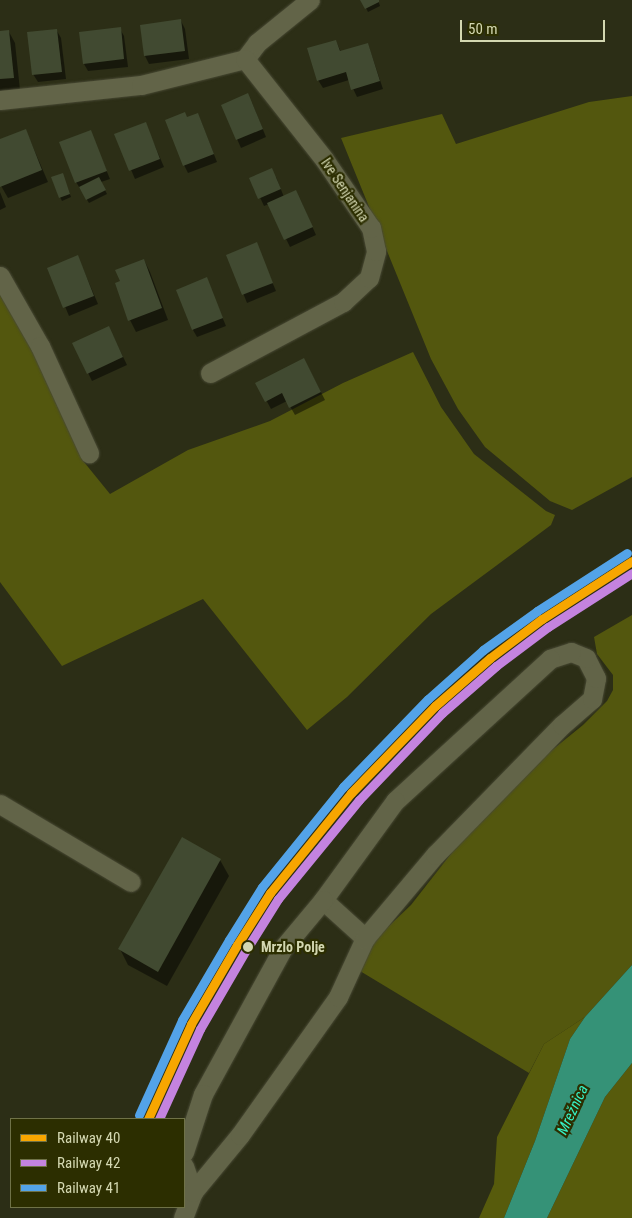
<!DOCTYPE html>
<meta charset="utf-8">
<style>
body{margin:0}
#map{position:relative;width:632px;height:1218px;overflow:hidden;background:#2c2e16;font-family:"Roboto Condensed",sans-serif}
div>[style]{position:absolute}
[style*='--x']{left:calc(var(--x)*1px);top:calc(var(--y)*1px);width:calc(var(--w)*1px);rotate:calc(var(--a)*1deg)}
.green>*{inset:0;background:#53570e}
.forest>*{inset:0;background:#575b0c}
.water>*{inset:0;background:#359277}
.shadow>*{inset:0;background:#0007}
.building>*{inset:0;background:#414a31}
.roads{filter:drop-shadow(0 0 1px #484934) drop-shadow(0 0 1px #484934)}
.minor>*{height:19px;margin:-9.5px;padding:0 9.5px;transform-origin:9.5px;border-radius:9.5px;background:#626448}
.rail-1>*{height:9px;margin:-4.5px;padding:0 4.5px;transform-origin:4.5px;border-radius:4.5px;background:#f7a600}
.rail-2>*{height:9px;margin:-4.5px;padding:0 4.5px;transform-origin:4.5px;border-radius:4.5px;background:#c483df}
.rail-3>*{height:9px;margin:-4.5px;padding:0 4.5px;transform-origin:4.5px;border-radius:4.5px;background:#53a3e8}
.dots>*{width:14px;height:14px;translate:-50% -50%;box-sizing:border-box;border:2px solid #2c2e00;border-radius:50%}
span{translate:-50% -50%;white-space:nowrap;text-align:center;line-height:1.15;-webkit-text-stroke:4.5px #2c2e00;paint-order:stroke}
.street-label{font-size:14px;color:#d4d8b1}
.stop-label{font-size:14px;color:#d4d8b1;font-weight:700}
.left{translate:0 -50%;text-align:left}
.water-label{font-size:15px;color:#36f3c8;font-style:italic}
.legend{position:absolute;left:10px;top:1118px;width:175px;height:90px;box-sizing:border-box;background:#2c2e00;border:1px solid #6f7247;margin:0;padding:6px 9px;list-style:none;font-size:15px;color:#d4d8b1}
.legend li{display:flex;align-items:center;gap:10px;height:25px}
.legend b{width:25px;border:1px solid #6f7247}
.scale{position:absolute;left:460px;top:20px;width:145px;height:22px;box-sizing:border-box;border:2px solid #d4d8b1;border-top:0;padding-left:6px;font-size:15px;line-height:18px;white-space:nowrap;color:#d4d8b1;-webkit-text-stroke:4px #2c2e00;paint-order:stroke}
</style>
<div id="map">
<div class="green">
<div style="clip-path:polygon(632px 96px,632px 477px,572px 510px,550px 501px,485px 447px,458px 409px,431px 359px,341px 138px,442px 114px,456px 144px,589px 102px)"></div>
<div style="clip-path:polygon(0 292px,18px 316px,84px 462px,110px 494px,188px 450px,270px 421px,343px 383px,413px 352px,441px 407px,474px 454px,546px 511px,555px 515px,551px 525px,431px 614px,347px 697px,307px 730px,203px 599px,62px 666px,0 582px)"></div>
<div style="clip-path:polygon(632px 615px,632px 965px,585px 1017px,544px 1044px,529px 1073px,360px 971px,372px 942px,411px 905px,464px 837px,514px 781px,583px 725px,607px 701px,613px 690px,613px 675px,597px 654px,594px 637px)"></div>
</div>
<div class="forest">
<div style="clip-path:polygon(585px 1017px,570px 1039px,535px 1141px,504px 1218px,479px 1218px,494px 1184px,497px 1137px,544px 1044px)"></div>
<div style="clip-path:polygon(632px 1063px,632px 1218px,547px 1218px,605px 1097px)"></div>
</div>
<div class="water">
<div style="clip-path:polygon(632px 965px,632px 1063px,605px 1097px,547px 1218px,504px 1218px,535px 1141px,570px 1039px,585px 1017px)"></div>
</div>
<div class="shadow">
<div style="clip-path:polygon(362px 0,378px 0,380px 6px,368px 12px)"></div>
<div style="clip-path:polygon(181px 21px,185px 29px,189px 59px,149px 64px,145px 56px)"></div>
<div style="clip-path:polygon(120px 29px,124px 36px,128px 67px,88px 71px,84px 64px)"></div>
<div style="clip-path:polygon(57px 31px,61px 38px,66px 79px,38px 82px,33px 74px)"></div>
<div style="clip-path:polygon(0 32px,9px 32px,15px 43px,20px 90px,0 91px)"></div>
<div style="clip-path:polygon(336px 41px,341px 52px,368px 44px,383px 89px,357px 97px,349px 80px,323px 88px,318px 80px)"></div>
<div style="clip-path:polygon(252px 103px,266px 137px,241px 148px,222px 105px)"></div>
<div style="clip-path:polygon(198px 114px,217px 162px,188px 173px,184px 165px,187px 118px)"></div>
<div style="clip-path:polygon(145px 123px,164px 167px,135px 179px,116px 135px)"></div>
<div style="clip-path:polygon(26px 131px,48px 182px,8px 198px,0 184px,0 141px)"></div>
<div style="clip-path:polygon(90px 131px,110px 179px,101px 182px,107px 194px,89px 203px,76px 182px)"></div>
<div style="clip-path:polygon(276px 177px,284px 197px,300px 199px,316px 235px,290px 247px,269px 204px,264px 206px,251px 178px)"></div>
<div style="clip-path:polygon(64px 178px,71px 197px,62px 201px,60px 197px)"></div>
<div style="clip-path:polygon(0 192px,6px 207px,0 210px)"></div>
<div style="clip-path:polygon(256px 244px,276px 291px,247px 303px,228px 255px)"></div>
<div style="clip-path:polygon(78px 257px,98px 304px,69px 316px,49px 268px)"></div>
<div style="clip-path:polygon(144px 260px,150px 272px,168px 320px,136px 332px,130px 320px,121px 282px)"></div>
<div style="clip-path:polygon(206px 279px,226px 326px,197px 337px,193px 330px)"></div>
<div style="clip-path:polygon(113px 336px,127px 365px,92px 381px,74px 344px)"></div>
<div style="clip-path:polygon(308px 367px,325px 400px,295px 415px,287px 401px,271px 409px,257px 383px)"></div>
<div style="clip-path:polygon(182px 839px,220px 860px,229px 876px,167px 986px,128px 965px,120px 949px)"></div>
</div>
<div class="building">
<div style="clip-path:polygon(360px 0,379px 0,379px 2px,365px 9px)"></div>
<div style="clip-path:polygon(181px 19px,185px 51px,144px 56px,140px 25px)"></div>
<div style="clip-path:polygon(121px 27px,124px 59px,83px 64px,79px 32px)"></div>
<div style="clip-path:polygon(57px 29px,62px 72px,32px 75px,27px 32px)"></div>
<div style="clip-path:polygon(9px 30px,14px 78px,0 79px,0 31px)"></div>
<div style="clip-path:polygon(336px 40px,340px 51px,368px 43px,380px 81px,351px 90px,346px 72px,317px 81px,307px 48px)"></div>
<div style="clip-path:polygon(248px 93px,263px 129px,236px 140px,221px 105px)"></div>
<div style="clip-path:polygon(185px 112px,187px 117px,198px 113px,214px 154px,183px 166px,165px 120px)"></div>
<div style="clip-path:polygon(146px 122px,160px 159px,129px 171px,114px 134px)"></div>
<div style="clip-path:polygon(26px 129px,42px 170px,0 187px,0 139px)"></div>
<div style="clip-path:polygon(91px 130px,107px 171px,75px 183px,59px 142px)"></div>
<div style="clip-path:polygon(272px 168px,281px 189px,258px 199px,249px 178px)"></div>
<div style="clip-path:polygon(63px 173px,70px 194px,59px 198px,51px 177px)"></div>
<div style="clip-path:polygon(99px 177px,106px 190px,86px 200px,79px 187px)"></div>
<div style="clip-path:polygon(296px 190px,313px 227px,284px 240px,267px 203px)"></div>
<div style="clip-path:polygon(257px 242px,273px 283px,242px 295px,226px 255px)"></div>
<div style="clip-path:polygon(78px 255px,94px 296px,63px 308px,47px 268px)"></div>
<div style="clip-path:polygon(144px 259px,162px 308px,128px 321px,115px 283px,120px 281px,115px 270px)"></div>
<div style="clip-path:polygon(207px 277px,223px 318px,192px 330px,176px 290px)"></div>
<div style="clip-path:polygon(109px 326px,123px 357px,87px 374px,72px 343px)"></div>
<div style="clip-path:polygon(304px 358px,321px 392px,289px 408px,282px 393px,265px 402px,255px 383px)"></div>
<div style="clip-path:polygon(182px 837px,221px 859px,158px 972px,118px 949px)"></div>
</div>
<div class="roads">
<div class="minor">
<div style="--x:0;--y:100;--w:142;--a:-6.1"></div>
<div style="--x:141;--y:85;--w:107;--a:-14"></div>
<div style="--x:245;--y:59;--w:20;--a:-53"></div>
<div style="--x:257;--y:43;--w:68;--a:-39.1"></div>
<div style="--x:0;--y:276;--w:81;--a:60.3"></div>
<div style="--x:40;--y:346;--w:118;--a:65.4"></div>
<div style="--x:210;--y:373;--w:151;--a:-28.1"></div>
<div style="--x:343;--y:302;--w:35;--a:-43"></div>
<div style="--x:369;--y:278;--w:28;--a:-75"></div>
<div style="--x:376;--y:251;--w:24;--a:-102"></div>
<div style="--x:371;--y:228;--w:83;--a:-124.3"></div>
<div style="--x:324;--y:159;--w:127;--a:-128.3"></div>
<div style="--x:0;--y:804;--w:152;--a:30.8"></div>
<div style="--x:323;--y:900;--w:57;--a:42.1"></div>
<div style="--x:184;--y:1166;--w:28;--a:71"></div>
<div style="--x:183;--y:1218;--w:28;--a:-69"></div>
<div style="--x:193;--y:1192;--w:74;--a:-50.5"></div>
<div style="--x:240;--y:1135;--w:169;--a:-54.6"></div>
<div style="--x:338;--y:997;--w:65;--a:-65.4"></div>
<div style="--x:365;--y:938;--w:109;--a:-49.9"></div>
<div style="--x:435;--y:855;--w:182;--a:-45.7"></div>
<div style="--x:562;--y:725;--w:40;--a:-41"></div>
<div style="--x:592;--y:699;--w:21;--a:-79"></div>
<div style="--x:596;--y:678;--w:22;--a:-117"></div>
<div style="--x:586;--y:658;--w:16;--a:-158"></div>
<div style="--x:571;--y:652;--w:22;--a:162"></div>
<div style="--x:550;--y:659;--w:210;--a:137.5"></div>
<div style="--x:395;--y:801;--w:122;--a:126"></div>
<div style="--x:323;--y:900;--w:62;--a:129.8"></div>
<div style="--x:283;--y:948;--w:166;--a:118.7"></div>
<div style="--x:203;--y:1094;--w:61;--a:108.1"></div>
</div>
</div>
<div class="rail-1">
<div style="--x:148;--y:1119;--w:104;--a:-65.6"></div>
<div style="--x:191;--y:1024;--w:91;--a:-59.8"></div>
<div style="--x:237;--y:945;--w:62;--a:-57.6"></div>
<div style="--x:270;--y:893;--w:129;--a:-51"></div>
<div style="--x:351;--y:793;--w:121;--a:-46"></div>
<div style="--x:435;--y:706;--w:73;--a:-41.1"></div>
<div style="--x:490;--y:658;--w:65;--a:-36.9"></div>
<div style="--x:542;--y:619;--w:107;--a:-32.8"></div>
</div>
<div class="rail-2">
<div style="--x:159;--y:1119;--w:99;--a:-65.5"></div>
<div style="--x:200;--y:1029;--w:91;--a:-59.8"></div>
<div style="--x:246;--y:950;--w:60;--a:-57.9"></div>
<div style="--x:278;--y:899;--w:128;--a:-50.7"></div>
<div style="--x:359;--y:800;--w:120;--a:-46.3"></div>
<div style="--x:442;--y:713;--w:72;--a:-41"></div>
<div style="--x:496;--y:666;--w:65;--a:-36.9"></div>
<div style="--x:548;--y:627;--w:100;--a:-32.7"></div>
</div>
<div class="rail-3">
<div style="--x:139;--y:1115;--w:104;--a:-65.6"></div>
<div style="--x:182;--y:1020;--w:93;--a:-59.6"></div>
<div style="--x:229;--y:940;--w:62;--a:-58.1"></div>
<div style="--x:262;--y:887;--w:129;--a:-51"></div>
<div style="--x:343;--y:787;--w:122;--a:-46"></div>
<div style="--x:428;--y:699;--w:74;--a:-41.7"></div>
<div style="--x:483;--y:650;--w:67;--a:-35.8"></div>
<div style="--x:537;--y:611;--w:107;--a:-32.8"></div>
</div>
<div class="dots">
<div style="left:248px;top:947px;background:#d4d8b1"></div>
</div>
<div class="street-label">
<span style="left:345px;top:190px;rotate:56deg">Ive Senjanina</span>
</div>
<div class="stop-label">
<span class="left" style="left:261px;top:947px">Mrzlo Polje</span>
</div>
<div class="water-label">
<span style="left:573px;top:1110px;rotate:-65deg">Mrežnica</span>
</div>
<ul class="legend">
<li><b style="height:6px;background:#f7a600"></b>Railway 40</li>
<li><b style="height:6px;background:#c483df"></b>Railway 42</li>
<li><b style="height:6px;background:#53a3e8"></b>Railway 41</li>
</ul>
<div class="scale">50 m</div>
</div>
